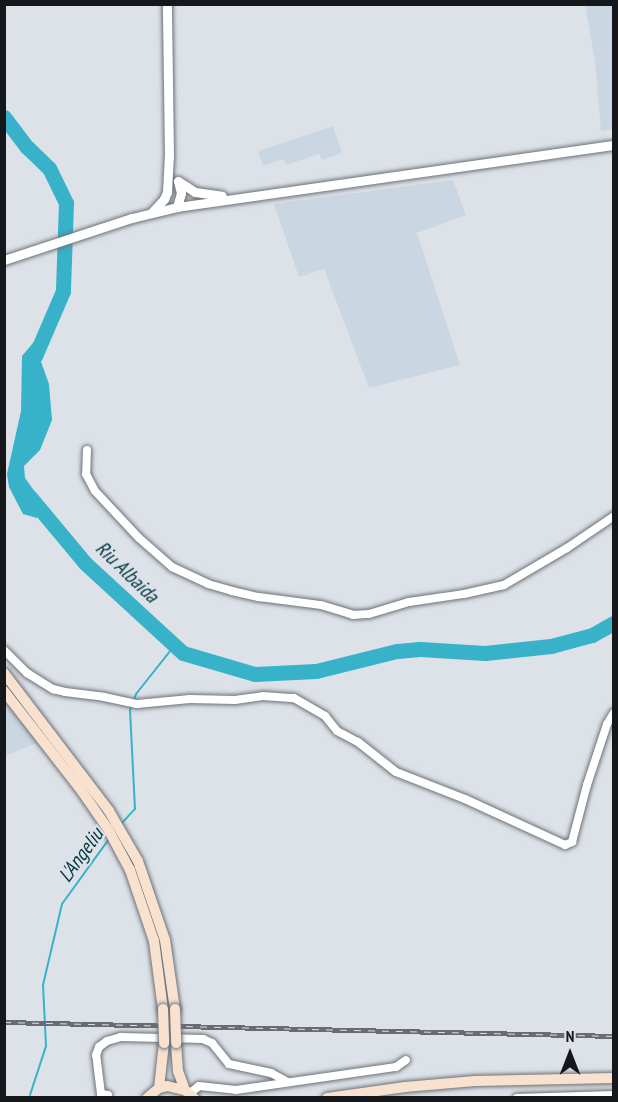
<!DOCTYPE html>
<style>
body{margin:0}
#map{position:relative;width:618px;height:1102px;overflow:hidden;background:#dde2e9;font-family:"PT Sans Narrow",sans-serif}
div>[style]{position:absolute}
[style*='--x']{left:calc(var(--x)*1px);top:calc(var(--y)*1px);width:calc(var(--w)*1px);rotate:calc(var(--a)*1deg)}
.built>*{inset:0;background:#cbd6e3}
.water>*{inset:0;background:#37b2c9}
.stream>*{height:2px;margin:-1px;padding:0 1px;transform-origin:1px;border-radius:1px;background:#37b2c9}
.river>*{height:15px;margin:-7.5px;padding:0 7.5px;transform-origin:7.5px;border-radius:7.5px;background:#37b2c9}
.roads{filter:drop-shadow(0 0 2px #6d7278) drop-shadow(0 0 2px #6d7278)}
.minor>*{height:8px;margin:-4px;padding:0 4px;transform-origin:4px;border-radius:4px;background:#fff}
.tertiary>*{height:9px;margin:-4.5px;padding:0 4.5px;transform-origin:4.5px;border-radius:4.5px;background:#fff}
.secondary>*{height:10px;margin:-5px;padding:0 5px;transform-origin:5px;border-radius:5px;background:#f8e2cf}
.rail>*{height:4.5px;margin-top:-2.25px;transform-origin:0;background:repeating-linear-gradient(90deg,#dde2e9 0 7px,#686b70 0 14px);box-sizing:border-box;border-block:2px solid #686b70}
.bridges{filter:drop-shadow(0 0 2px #6d7278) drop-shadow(0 0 2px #6d7278)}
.secondary-bridge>*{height:10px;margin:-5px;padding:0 5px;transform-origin:5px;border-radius:5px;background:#f8e2cf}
span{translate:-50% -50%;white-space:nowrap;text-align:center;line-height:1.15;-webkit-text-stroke:4.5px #dde2e9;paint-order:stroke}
.water-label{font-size:20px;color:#003741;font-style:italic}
.frame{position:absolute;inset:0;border:6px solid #15171a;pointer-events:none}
.north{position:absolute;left:540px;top:1024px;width:60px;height:60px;-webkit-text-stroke:4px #dde2e9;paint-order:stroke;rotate:0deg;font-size:16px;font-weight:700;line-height:24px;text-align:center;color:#15171a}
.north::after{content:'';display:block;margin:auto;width:21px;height:27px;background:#15171a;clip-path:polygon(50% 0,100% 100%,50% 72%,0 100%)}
</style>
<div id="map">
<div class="built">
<div style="clip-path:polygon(585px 5px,613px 6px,613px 129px,601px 131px,595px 61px)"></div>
<div style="clip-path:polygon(333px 126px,342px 153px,322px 160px,319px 154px,286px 165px,284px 159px,263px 166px,258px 151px)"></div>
<div style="clip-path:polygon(453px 180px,466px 215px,417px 233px,460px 365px,369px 388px,324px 269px,299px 277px,274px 204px)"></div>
<div style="clip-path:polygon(4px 687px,44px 740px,5px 756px,4px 756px)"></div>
</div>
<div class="water">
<div style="clip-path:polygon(38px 337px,45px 342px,40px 359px,49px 384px,52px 420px,40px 450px,24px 466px,25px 478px,45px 506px,37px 518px,23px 514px,9px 487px,7px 474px,21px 411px,22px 356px)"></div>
</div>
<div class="stream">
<div style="--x:120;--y:825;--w:22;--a:-47"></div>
<div style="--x:135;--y:809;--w:99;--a:-92.9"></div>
<div style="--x:130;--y:710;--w:17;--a:-69"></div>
<div style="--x:136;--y:694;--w:63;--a:-51.5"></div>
<div style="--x:30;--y:1095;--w:52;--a:-71.9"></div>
<div style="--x:46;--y:1046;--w:61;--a:-92.8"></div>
<div style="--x:43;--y:985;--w:83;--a:-76.8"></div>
<div style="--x:62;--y:904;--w:80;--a:-54.1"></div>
</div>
<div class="river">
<div style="--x:4;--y:117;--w:38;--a:53"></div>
<div style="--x:27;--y:147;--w:30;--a:44"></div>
<div style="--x:49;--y:168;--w:39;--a:64"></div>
<div style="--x:66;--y:203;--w:88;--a:92"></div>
<div style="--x:63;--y:291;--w:71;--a:113.3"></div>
<div style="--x:30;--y:497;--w:86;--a:50.2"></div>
<div style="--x:85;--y:563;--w:133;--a:42.6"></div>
<div style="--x:183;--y:653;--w:75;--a:16.3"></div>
<div style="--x:255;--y:674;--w:61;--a:-2.8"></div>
<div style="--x:316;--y:671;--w:83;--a:-13.9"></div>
<div style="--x:397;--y:651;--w:23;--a:-5"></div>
<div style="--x:420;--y:649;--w:65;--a:3.5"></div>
<div style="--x:485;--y:653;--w:66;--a:-6.1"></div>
<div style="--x:551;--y:646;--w:42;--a:-15"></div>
<div style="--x:592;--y:635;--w:25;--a:-29"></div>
</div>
<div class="roads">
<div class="minor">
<div style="--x:87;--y:450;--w:24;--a:92"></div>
<div style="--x:86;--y:474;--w:19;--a:62"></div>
<div style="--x:95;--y:491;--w:64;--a:46.9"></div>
<div style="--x:139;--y:538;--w:44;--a:41.3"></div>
<div style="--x:172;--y:567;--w:40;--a:25"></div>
<div style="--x:208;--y:584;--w:25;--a:16"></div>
<div style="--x:232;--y:591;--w:28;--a:13"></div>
<div style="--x:259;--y:597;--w:63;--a:7.4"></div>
<div style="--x:321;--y:605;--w:34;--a:17"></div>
<div style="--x:353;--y:615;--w:16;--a:-4"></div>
<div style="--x:369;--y:614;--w:42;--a:-16.7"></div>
<div style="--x:409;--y:602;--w:56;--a:-8.3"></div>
<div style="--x:464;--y:594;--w:41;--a:-12.7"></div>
<div style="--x:504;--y:585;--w:73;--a:-30.4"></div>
<div style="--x:567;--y:548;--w:57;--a:-34.2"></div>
<div style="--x:4;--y:650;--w:33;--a:45"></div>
<div style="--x:27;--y:673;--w:31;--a:32"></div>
<div style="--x:53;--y:689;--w:12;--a:14"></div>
<div style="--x:65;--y:692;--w:39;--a:7"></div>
<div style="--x:104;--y:697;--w:34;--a:12"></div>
<div style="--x:137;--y:704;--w:53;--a:-5.4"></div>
<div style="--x:190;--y:699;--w:45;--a:1.3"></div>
<div style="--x:235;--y:700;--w:28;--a:-8"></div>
<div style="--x:263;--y:696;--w:31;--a:4"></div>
<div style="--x:294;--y:698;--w:36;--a:30"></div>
<div style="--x:325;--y:716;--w:19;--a:51"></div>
<div style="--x:337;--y:731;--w:24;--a:28"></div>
<div style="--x:358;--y:742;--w:48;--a:38.3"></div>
<div style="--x:396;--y:772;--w:74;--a:21.4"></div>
<div style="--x:465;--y:799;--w:110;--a:24.7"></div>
<div style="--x:565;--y:845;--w:8;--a:-23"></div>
<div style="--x:572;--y:842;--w:59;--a:-75.3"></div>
<div style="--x:587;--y:785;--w:64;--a:-71.8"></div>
<div style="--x:607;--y:724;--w:13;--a:-58"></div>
<div style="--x:190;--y:1093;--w:11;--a:-38"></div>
<div style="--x:199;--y:1086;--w:37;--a:6"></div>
<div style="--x:236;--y:1090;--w:162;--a:-8.2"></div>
<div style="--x:396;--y:1067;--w:12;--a:-35"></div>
<div style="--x:108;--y:1095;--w:7;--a:-172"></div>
<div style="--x:101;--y:1094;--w:39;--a:-97"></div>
<div style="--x:96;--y:1055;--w:9;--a:-69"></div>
<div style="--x:99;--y:1047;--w:10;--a:-37"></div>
<div style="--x:107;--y:1041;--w:15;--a:-16"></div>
<div style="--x:121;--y:1037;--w:82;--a:1.4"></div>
<div style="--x:203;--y:1039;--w:10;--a:24"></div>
<div style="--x:212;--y:1043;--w:27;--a:51"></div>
<div style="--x:229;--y:1064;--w:43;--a:12.1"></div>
<div style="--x:271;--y:1073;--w:17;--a:28"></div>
<div style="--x:517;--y:1098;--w:97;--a:-1.8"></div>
</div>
<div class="tertiary">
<div style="--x:178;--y:181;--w:20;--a:33"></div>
<div style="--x:195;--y:192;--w:27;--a:8"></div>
<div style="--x:177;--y:207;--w:15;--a:-74"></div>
<div style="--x:181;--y:193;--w:12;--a:-104"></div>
<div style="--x:152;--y:212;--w:18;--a:-47"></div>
<div style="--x:164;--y:199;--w:8;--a:-67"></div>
<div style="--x:167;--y:192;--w:36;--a:-87"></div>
<div style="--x:169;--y:156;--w:152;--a:-90.8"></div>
<div style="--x:4;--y:260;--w:135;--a:-18.2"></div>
<div style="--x:132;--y:218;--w:46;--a:-13.7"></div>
<div style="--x:177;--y:207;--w:441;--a:-8.1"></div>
</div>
<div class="secondary">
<div style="--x:4;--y:673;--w:173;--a:52.7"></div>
<div style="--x:109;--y:811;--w:58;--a:59.9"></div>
<div style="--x:138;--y:861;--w:83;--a:71.1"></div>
<div style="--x:165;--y:940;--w:70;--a:81.8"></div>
<div style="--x:4;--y:691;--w:125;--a:52.1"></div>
<div style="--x:81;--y:790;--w:47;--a:55.3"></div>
<div style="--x:108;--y:829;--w:47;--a:61.8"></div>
<div style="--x:130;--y:870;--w:75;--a:71.3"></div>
<div style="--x:154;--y:941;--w:69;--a:82.5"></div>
<div style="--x:176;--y:1043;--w:28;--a:86"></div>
<div style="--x:178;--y:1071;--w:20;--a:70"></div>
<div style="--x:159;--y:1088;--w:45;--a:-83.7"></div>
<div style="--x:147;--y:1098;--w:16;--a:-40"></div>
<div style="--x:159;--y:1088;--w:8;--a:-14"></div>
<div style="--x:167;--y:1086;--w:18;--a:13"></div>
<div style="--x:185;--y:1090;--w:12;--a:42"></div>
<div style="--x:327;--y:1098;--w:79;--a:-8"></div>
<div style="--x:405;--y:1087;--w:70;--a:-4.9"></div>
<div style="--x:475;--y:1081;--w:139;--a:-1.2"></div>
</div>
</div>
<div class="rail">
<div style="--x:4;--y:1022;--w:610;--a:1.31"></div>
</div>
<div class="bridges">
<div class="secondary-bridge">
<div style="--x:163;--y:1009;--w:34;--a:88"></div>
<div style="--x:175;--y:1009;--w:34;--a:88"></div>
</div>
</div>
<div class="water-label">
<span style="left:127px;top:572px;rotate:44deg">Riu Albaida</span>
<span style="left:81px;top:855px;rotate:-54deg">L'Angeliu</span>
</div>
<div class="frame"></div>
<div class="north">N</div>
</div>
